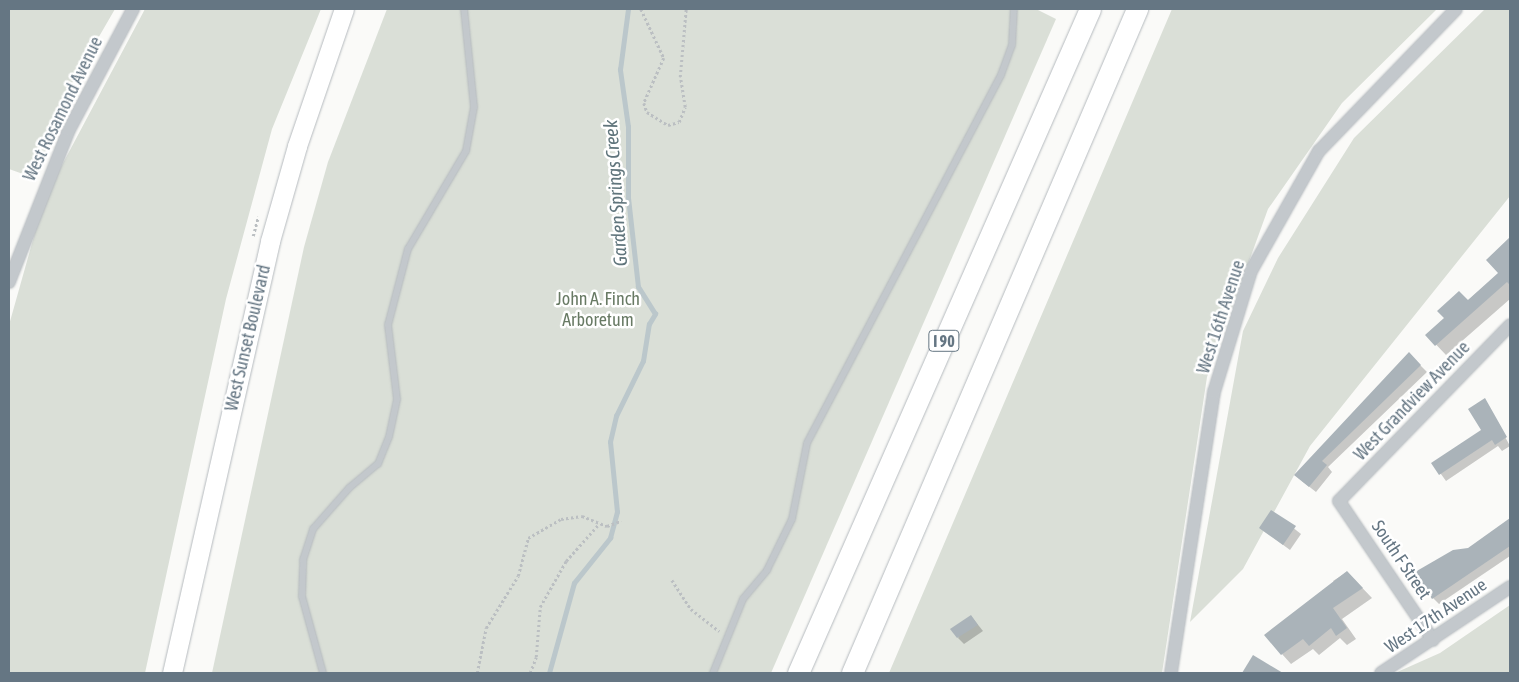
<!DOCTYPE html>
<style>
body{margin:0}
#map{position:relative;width:1519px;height:682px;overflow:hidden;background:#fafaf8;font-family:"Asap Condensed",sans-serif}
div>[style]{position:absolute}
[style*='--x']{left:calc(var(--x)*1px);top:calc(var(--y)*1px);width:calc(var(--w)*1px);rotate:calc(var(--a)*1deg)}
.green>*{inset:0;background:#dadfd7}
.shadow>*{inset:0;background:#0003}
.stream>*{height:4.5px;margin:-2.25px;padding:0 2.25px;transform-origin:2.25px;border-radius:2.25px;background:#bbc7cb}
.building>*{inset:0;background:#aab3b9}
.path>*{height:2.5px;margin-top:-1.25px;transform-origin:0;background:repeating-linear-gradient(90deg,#bbbfc2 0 2.5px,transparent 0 5px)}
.roads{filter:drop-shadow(0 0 1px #b5babe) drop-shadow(0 0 1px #b5babe)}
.lane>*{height:6px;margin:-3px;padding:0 3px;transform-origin:3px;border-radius:3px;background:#c3c8cc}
.street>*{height:12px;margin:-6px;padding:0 6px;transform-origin:6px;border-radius:6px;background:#c3c8cc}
.primary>*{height:19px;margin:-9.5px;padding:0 9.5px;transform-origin:9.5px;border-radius:9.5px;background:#fff}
.highway>*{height:21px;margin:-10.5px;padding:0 10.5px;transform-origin:10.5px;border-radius:10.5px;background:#fff}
span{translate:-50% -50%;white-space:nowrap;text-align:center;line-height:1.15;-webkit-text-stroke:5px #fff;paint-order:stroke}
.shield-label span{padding:1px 4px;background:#fff;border:1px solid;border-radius:4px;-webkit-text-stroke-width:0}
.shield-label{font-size:16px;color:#657683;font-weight:700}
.street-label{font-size:18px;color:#657683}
.park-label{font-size:18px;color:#687a64}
.water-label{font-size:19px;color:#60757c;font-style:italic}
.frame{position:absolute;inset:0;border:10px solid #657683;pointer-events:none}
</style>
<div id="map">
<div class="green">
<div style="clip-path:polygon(9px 9px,115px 9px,71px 85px,37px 179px,9px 169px)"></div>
<div style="clip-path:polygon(145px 9px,321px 9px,272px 129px,226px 299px,145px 673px,9px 673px,9px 325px,45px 197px)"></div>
<div style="clip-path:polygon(387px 9px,1036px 9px,1056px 19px,771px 673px,212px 673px,304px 247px,328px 162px)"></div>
<div style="clip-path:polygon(1172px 9px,1437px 9px,1342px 103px,1268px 209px,1207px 377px,1162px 673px,889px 673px)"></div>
<div style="clip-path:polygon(1485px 9px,1510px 9px,1510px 196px,1310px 446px,1243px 569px,1190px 622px,1243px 331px,1278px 258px,1354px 138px)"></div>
<div style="clip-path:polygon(1510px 605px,1510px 673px,1395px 673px,1440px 653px)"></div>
</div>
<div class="shadow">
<div style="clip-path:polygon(1510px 238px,1510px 299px,1446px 355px,1427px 335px,1500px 273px,1488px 260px)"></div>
<div style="clip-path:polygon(1409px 354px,1427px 372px,1328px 467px,1332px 472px,1316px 492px,1302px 481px)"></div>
<div style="clip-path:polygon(1485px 400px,1510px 446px,1502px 451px,1498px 446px,1446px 481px,1433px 463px,1483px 430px)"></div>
<div style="clip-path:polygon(1272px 511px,1301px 534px,1290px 550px,1260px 528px)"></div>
<div style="clip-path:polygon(1510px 520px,1510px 556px,1439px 604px,1433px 598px,1468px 549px)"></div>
<div style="clip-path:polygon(1347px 572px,1372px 598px,1342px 619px,1356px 639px,1347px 645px,1340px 638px,1319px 655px,1313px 649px,1291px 664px,1282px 654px,1336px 585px,1333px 581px)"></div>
<div style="clip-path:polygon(971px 616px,983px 631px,964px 644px,958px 638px)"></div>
</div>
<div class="stream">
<div style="--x:549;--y:673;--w:93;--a:-74.5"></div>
<div style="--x:574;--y:583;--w:58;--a:-51.3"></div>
<div style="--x:610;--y:538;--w:27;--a:-75"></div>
<div style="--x:617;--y:512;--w:70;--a:-95.7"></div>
<div style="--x:610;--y:442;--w:27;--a:-77"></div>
<div style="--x:616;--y:416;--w:61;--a:-63.9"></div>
<div style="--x:643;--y:361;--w:37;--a:-81"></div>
<div style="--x:649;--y:324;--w:12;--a:-59"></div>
<div style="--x:655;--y:314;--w:32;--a:-122"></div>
<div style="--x:638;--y:287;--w:90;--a:-96.4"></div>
<div style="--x:628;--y:198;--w:71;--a:-90"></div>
<div style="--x:628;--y:127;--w:58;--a:-98"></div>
<div style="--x:620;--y:70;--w:62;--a:-82.5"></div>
</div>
<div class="building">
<div style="clip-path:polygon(1510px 237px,1510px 285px,1507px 282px,1435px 346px,1425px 335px,1444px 318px,1437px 311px,1459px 291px,1468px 300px,1498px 273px,1486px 260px)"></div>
<div style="clip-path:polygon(1409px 352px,1421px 365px,1322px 461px,1327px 465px,1309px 487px,1294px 475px)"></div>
<div style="clip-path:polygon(1485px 398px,1507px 437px,1495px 445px,1492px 440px,1439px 475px,1431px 463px,1481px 430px,1468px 409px)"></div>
<div style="clip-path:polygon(1271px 510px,1296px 526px,1283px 545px,1259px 528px)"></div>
<div style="clip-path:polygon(1510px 518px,1510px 546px,1432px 599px,1415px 572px,1453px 550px,1468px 548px)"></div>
<div style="clip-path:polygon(1347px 571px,1363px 588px,1333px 608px,1347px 628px,1336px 636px,1331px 628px,1309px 646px,1303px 639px,1281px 655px,1264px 635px)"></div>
<div style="clip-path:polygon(971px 615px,978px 625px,957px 638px,950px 629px)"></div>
<div style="clip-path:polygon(1253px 655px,1283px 673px,1242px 673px)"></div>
</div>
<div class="path">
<div style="--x:641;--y:9;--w:54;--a:64.9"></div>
<div style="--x:664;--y:58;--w:49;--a:114"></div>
<div style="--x:644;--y:103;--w:9;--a:72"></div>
<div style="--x:647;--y:112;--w:25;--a:32"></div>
<div style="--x:668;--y:125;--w:11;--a:-15"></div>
<div style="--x:679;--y:122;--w:16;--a:-68"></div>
<div style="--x:685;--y:107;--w:30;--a:-99"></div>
<div style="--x:680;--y:77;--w:68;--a:-85"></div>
<div style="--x:253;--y:236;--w:20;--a:-75"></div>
<div style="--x:672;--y:580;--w:35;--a:57"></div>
<div style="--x:691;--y:609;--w:36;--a:38"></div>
<div style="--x:477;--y:673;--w:46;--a:-78.7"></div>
<div style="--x:486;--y:628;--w:61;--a:-58.4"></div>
<div style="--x:518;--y:576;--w:39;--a:-75"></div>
<div style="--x:528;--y:538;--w:38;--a:-30"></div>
<div style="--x:561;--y:519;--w:21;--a:-8"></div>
<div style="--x:582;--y:516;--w:27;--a:22"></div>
<div style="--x:607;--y:526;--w:15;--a:-20"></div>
<div style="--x:530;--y:673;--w:17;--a:-69"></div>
<div style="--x:536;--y:657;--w:50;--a:-85.4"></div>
<div style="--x:540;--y:607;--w:53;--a:-60.5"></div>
<div style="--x:566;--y:561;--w:50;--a:-48.3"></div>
</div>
<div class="roads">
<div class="lane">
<div style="--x:323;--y:673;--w:80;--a:-105.3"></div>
<div style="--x:302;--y:596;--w:36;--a:-88"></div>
<div style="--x:303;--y:560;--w:33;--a:-72"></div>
<div style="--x:313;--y:529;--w:55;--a:-48.7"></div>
<div style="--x:349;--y:488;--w:38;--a:-40"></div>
<div style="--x:378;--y:464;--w:29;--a:-68"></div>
<div style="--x:389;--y:437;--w:39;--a:-78"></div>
<div style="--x:397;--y:399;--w:75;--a:-96.9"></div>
<div style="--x:388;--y:325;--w:79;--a:-75.3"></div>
<div style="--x:408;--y:249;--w:114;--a:-59.4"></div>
<div style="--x:466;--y:151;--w:45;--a:-79.7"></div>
<div style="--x:474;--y:107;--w:99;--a:-95.8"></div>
<div style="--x:713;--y:673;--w:80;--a:-67.9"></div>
<div style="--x:743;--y:599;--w:38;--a:-50"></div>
<div style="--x:767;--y:570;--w:57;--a:-63.9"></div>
<div style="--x:792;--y:519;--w:77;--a:-78.8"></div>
<div style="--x:807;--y:443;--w:416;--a:-62.2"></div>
<div style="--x:1001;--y:75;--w:32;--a:-70"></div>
<div style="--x:1012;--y:45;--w:36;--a:-87"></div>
</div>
<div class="street">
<div style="--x:9;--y:282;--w:163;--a:-68.5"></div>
<div style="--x:69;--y:130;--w:137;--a:-62.1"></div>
<div style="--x:1433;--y:640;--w:168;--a:-124.1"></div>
<div style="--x:1339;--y:501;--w:245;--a:-45.8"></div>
<div style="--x:1171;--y:673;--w:284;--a:-81.3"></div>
<div style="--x:1214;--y:392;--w:127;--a:-73"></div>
<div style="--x:1251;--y:271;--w:138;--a:-60.5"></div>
<div style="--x:1319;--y:151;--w:197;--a:-46"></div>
<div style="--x:1381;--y:673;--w:155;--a:-33.7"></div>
</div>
<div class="primary">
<div style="--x:172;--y:673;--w:443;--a:-77.2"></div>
<div style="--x:270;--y:241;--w:99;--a:-74.1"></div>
<div style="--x:297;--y:146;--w:145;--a:-71.1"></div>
</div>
<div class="highway">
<div style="--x:798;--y:673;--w:725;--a:-66.26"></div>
<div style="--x:852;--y:673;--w:723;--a:-66.77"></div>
</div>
</div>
<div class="shield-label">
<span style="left:944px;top:341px">I 90</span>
</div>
<div class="street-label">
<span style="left:63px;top:109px;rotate:-64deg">West Rosamond Avenue</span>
<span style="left:1221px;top:317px;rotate:-72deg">West 16th Avenue</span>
<span style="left:248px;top:338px;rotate:-77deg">West Sunset Boulevard</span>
<span style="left:1412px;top:401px;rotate:-46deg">West Grandview Avenue</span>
<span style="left:1401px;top:560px;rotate:56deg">South F Street</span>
<span style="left:1436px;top:616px;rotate:-34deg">West 17th Avenue</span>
</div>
<div class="park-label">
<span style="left:598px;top:310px">John A. Finch<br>Arboretum</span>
</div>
<div class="water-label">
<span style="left:616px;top:193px;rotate:-94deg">Garden Springs Creek</span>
</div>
<div class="frame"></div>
</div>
